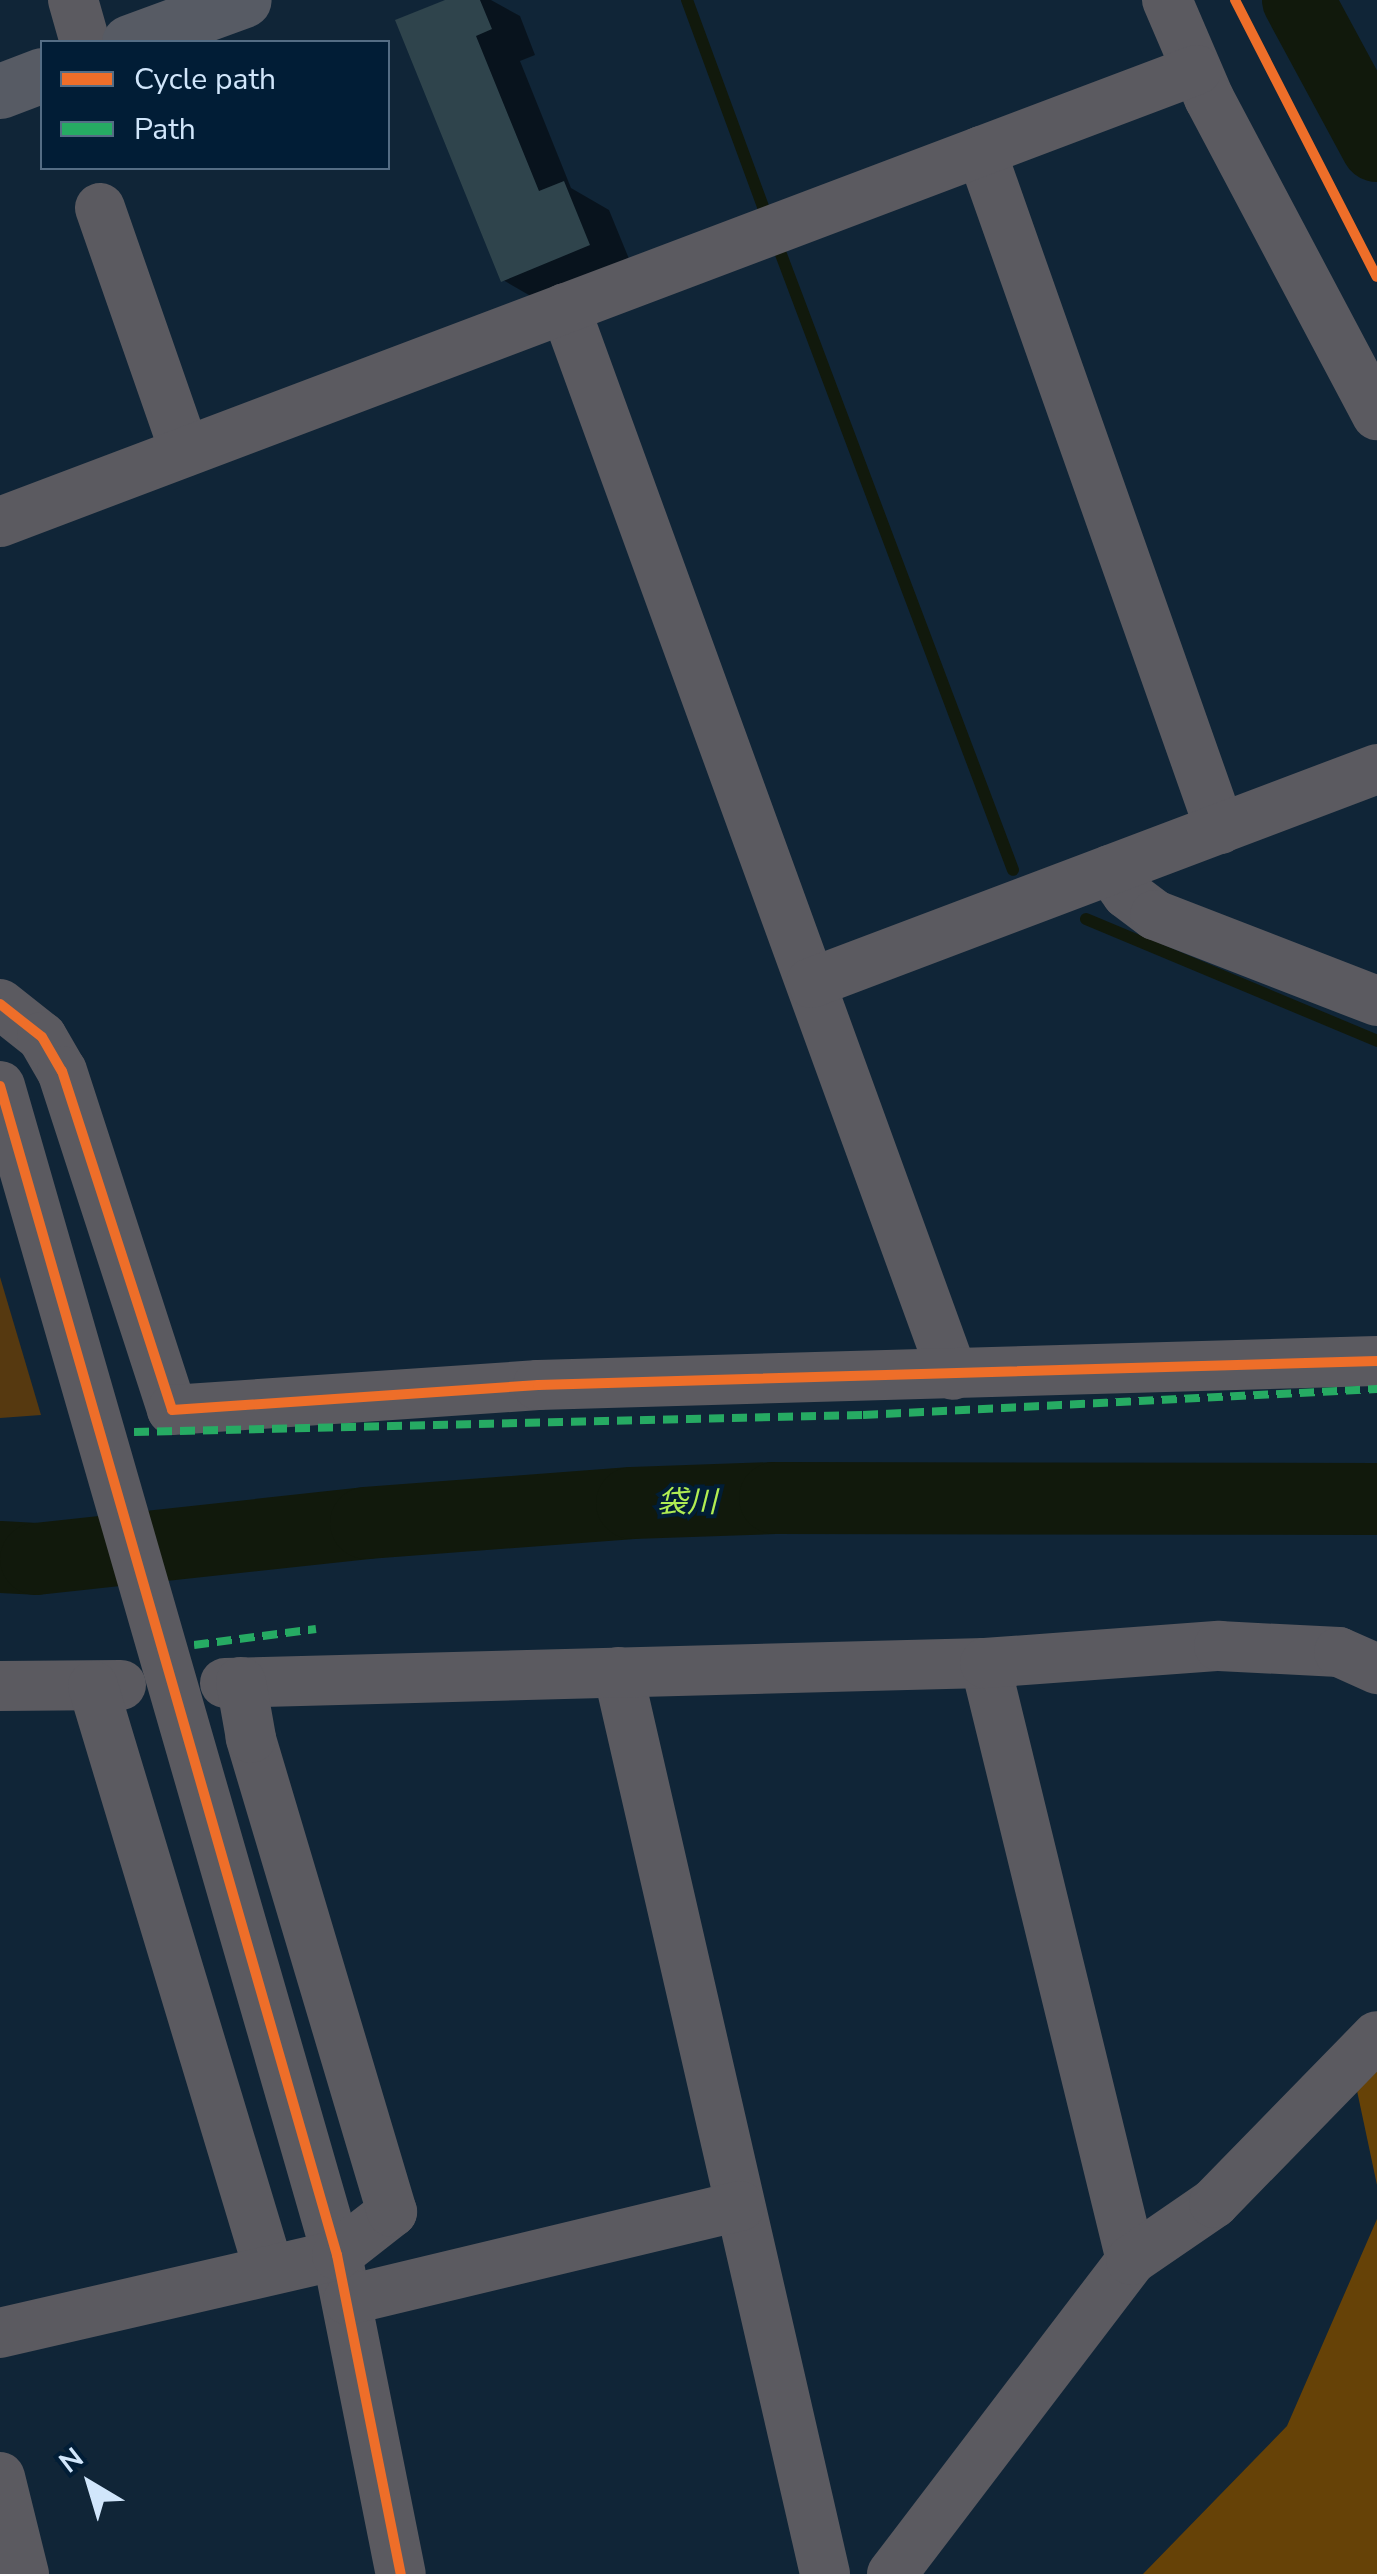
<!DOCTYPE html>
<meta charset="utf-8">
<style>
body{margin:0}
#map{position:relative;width:1377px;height:2574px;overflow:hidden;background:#102537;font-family:"Nunito Sans","Noto Sans JP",sans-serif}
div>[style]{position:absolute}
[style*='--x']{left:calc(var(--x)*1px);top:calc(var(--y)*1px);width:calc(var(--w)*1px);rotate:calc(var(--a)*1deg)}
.green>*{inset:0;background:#563910}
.forest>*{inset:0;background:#664207}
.shadow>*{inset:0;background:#0007}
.stream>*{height:12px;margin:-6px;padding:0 6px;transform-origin:6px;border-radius:6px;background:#11190c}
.river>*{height:72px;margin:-36px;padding:0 36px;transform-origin:36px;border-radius:36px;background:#11190c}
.building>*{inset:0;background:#2f444c}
.minor>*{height:50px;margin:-25px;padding:0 25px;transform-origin:25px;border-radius:25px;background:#5b5a60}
.major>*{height:55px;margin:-27.5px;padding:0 27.5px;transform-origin:27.5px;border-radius:27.5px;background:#575b64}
.quiet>*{height:8px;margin-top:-4px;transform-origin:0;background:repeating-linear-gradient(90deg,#26ab63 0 15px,transparent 0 23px)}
.cycleway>*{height:10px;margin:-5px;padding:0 5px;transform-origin:5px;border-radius:5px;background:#ee6e29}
span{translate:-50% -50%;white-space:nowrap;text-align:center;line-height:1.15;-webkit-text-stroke:8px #011d36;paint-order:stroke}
.water-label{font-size:30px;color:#b0ed53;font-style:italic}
.legend{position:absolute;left:40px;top:40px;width:350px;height:130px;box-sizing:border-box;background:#011d36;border:2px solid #546d85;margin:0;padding:12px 18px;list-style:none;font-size:30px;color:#d1e6fb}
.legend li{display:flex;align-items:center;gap:20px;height:50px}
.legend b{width:50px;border:2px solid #546d85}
.north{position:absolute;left:40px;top:2434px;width:100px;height:100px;-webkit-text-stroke:8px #011d36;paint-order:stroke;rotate:322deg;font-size:28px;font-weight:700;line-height:40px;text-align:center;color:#d1e6fb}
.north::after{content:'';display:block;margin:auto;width:35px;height:45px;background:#d1e6fb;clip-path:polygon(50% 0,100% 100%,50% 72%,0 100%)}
</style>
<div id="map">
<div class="green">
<div style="clip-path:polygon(0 1277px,41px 1415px,0 1418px)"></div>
</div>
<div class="forest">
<div style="clip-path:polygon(1377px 2059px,1377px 2185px,1356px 2086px)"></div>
<div style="clip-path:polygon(1377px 2219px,1377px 2574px,1143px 2574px,1287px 2426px)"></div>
</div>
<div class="shadow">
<div style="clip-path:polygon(452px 0,491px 0,520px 16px,535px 55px,520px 61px,571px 188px,609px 210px,634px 271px,548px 306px,503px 280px)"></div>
</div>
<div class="stream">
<div style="--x:687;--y:0;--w:238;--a:69.8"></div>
<div style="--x:776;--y:241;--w:672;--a:69.35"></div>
<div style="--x:1086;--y:919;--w:316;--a:22.7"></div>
</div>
<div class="river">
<div style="--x:1298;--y:0;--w:166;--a:61.6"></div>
<div style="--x:0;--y:1557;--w:36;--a:3"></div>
<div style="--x:36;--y:1559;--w:332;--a:-6.2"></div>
<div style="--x:366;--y:1523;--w:267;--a:-4.3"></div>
<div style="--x:632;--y:1503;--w:143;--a:-2"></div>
<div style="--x:775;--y:1498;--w:602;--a:0.1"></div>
</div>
<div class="building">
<div style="clip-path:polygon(445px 0,480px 0,492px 29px,476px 36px,539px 191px,564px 181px,590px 245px,501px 282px,395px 20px)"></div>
</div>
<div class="minor">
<div style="--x:73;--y:0;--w:44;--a:74.1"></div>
<div style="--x:1167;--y:0;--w:107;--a:66.8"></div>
<div style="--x:1209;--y:98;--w:359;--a:62.1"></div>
<div style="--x:981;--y:151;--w:719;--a:70.58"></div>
<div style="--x:100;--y:208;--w:258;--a:70.8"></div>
<div style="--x:565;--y:308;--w:1135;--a:70.02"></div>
<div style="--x:0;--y:522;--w:1279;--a:-20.7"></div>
<div style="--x:1110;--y:870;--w:29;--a:55"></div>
<div style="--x:1127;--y:894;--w:35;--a:37"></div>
<div style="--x:1155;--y:915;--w:238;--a:21.2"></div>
<div style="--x:811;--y:983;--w:605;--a:-20.71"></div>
<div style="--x:0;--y:1004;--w:53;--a:38.2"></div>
<div style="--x:42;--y:1037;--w:39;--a:60"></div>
<div style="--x:62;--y:1071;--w:356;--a:72"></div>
<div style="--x:172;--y:1410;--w:367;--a:-3.9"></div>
<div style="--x:538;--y:1385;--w:839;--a:-1.64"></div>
<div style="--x:0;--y:1086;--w:1217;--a:73.92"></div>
<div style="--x:337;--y:2255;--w:325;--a:78.7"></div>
<div style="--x:985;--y:1663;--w:615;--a:76.26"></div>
<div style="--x:618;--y:1672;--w:925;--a:77.07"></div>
<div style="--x:225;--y:1683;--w:760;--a:-1.51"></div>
<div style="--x:985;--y:1663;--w:235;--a:-4.2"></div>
<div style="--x:1219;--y:1646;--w:120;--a:2.9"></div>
<div style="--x:1339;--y:1652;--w:42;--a:24.1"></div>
<div style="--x:0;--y:1686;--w:121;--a:-0.5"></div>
<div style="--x:93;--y:1686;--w:610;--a:73.23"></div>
<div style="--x:348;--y:2300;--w:403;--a:-13.5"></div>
<div style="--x:0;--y:2333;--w:346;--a:-13"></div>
<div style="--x:337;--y:2255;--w:70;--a:-38"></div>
<div style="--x:392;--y:2212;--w:495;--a:-106.6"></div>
<div style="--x:251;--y:1738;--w:57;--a:-100.1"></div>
<div style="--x:0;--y:2477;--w:100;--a:76.1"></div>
<div style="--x:892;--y:2574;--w:395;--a:-52.7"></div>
<div style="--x:1131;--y:2260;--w:101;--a:-34.5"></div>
<div style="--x:1214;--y:2203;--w:233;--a:-45.7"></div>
</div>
<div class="major">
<div style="--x:129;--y:42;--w:122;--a:-20.1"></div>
<div style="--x:0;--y:91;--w:45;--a:-20.9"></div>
</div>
<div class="quiet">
<div style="--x:134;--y:1432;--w:729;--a:-1.34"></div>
<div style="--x:863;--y:1415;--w:515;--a:-2.9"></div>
<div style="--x:194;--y:1645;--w:123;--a:-7.5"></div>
</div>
<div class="cycleway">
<div style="--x:1235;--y:0;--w:311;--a:62.9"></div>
<div style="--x:0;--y:1004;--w:53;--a:38.2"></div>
<div style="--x:42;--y:1037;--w:39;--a:60"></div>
<div style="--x:62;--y:1071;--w:356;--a:72"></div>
<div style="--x:172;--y:1410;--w:367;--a:-3.9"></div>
<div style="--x:538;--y:1385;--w:839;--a:-1.64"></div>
<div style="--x:0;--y:1086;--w:1217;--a:73.92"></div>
<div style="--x:337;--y:2255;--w:325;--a:78.7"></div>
</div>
<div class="water-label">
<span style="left:687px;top:1503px">袋川</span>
</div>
<ul class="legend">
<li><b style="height:12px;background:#ee6e29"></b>Cycle path</li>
<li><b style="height:12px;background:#26ab63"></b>Path</li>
</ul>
<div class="north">N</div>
</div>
